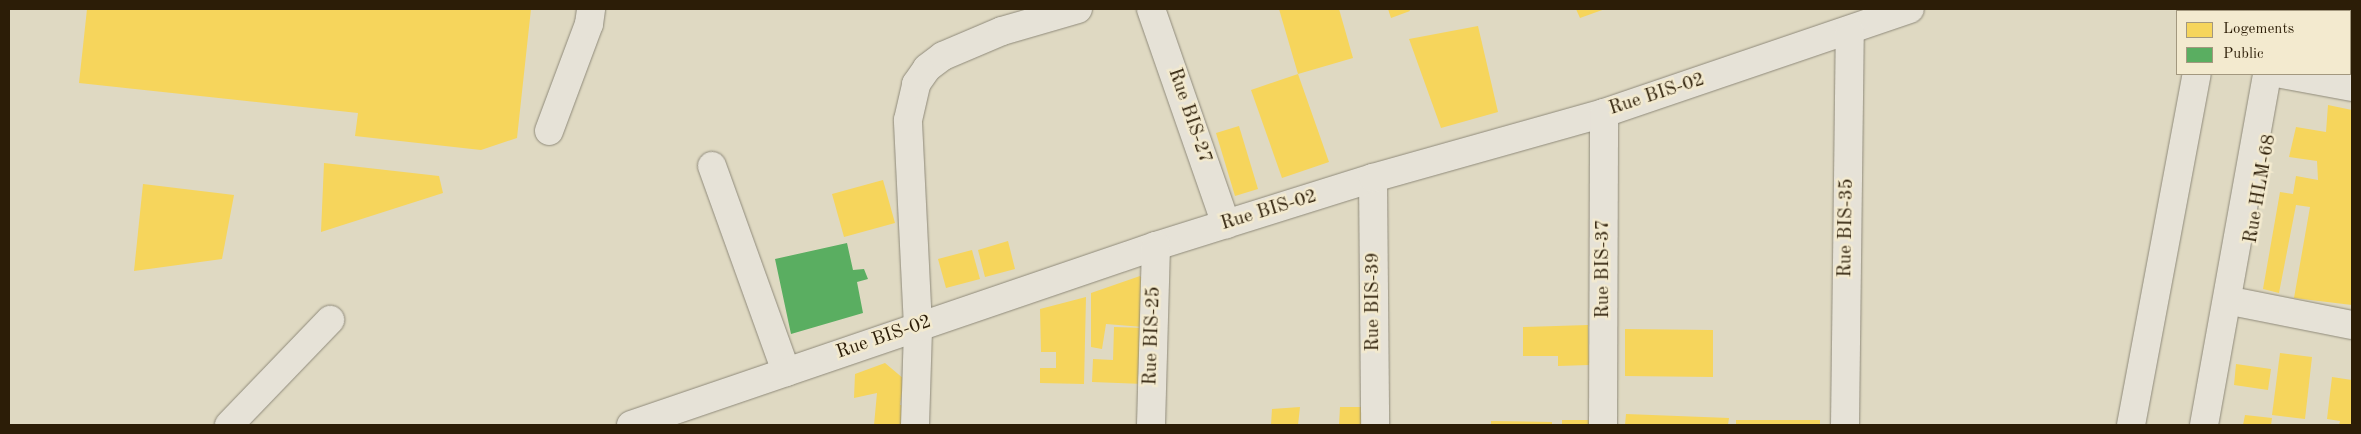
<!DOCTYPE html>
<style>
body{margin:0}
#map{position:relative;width:2361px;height:434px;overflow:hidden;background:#dfd9c2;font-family:"Old Standard TT",serif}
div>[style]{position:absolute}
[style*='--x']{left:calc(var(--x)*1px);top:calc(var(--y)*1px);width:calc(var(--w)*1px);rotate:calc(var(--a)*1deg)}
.homes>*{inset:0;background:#f6d55c}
.public>*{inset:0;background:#5aae61}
.roads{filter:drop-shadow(0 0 1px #8f8a7a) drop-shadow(0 0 1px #8f8a7a)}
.minor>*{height:28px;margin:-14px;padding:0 14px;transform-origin:14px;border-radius:14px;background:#e6e2d7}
span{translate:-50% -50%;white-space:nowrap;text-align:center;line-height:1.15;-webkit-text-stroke:5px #f3eacf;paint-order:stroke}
.street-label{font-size:19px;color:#2c1d07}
.frame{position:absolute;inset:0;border:10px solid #2c1d07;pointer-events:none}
.legend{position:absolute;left:2176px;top:10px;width:175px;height:65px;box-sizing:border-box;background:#f3eacf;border:1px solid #a3987f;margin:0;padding:6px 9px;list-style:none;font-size:15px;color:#2c1d07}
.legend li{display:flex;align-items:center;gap:10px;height:25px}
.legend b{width:25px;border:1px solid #a3987f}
</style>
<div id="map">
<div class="homes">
<div style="clip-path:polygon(87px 9px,531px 9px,517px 138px,481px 150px,355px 136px,358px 113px,79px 83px)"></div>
<div style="clip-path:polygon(1279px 9px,1339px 9px,1353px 58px,1298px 74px)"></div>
<div style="clip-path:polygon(1388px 9px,1409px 9px,1410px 11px,1391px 18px)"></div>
<div style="clip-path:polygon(1576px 9px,1605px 9px,1580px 18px)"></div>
<div style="clip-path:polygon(2269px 9px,2310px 9px,2268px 11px)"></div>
<div style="clip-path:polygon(1478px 26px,1498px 112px,1441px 128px,1409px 39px)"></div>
<div style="clip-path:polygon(1298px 74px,1329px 162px,1282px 178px,1251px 90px)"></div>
<div style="clip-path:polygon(2328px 105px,2352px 110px,2352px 305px,2294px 298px,2310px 207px,2296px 205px,2279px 293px,2263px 289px,2280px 192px,2293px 194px,2296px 176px,2318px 180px,2317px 161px,2289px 157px,2296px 127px,2326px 132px)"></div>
<div style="clip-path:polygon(1239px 126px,1258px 189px,1235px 196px,1216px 133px)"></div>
<div style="clip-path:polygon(324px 163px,439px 176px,443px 193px,321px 232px)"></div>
<div style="clip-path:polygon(883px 180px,895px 223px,844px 237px,832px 194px)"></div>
<div style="clip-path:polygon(143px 184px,234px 195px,222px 259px,134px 271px)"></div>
<div style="clip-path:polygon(1008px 241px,1015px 269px,985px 277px,978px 250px)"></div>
<div style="clip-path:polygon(972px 250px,980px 279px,946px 288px,938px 259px)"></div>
<div style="clip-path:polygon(1140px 276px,1146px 285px,1143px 327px,1106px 324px,1102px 349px,1091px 347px,1091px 293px)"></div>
<div style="clip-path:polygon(1086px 297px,1084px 384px,1040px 383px,1040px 368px,1056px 368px,1056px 352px,1041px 352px,1040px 309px)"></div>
<div style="clip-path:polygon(1588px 325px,1589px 365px,1558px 366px,1558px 356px,1523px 356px,1523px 327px)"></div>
<div style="clip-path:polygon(1114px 327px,1146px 328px,1144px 384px,1092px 382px,1093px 359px,1113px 360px)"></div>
<div style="clip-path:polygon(1625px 329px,1713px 330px,1713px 377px,1625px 376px)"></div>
<div style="clip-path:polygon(2280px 353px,2312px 357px,2305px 419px,2272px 415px)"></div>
<div style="clip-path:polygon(885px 363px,904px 379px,900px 405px,909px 405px,908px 425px,874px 425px,877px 393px,854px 398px,855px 374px)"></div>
<div style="clip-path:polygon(2236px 364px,2271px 369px,2268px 390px,2234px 385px)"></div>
<div style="clip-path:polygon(2332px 377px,2352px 380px,2352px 425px,2339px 425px,2340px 421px,2327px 419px)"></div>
<div style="clip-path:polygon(1300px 407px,1298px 425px,1271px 425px,1272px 409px)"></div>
<div style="clip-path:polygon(1340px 407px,1372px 407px,1371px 425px,1339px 425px)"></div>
<div style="clip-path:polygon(1626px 414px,1729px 418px,1728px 425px,1625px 425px)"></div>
<div style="clip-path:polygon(2245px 415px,2272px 418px,2271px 425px,2243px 425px)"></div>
<div style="clip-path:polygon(1562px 420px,1594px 420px,1594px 425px,1562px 425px)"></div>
<div style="clip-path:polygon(1736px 420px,1820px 420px,1820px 425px,1736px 425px)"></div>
<div style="clip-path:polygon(1491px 421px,1552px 422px,1552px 425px,1491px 425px)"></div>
</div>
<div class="public">
<div style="clip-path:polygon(847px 243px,853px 270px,864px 269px,868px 279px,857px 282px,863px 313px,791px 334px,775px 259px)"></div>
</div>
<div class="roads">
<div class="minor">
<div style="--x:1151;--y:9;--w:228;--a:70.8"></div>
<div style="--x:2208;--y:11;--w:2;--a:-90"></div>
<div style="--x:2258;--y:11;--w:2;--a:-90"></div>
<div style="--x:2282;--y:74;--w:71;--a:10.5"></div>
<div style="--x:549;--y:131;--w:114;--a:-69.5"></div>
<div style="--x:589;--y:24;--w:15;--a:-82"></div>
<div style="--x:712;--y:166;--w:219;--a:70.2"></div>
<div style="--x:1373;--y:178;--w:247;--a:89.5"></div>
<div style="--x:2241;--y:303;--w:113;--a:11.2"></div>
<div style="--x:229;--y:425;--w:146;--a:-46.1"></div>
<div style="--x:631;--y:425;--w:555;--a:-18.83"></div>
<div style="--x:1156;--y:246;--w:227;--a:-17.4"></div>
<div style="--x:1373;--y:178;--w:240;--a:-15.7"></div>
<div style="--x:1604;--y:113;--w:323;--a:-18.8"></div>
<div style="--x:915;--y:425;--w:98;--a:-88.2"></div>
<div style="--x:918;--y:327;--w:207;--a:-92.8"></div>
<div style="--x:908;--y:120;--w:37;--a:-77"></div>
<div style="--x:916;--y:84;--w:19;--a:-55"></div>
<div style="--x:927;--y:68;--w:20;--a:-37"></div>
<div style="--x:943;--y:56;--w:64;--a:-23"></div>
<div style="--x:1002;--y:31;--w:79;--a:-16.1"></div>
<div style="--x:1151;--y:425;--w:179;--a:-88.4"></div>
<div style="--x:1603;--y:425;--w:312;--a:-89.8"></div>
<div style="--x:1845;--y:425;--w:394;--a:-89.3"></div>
<div style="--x:2131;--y:425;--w:357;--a:-79.4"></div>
<div style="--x:2204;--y:425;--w:357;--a:-79.8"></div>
</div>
</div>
<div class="street-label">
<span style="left:1657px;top:95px;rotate:-18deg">Rue BIS-02</span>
<span style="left:1189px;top:116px;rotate:71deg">Rue BIS-27</span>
<span style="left:2261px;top:189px;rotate:-80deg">Rue HLM-68</span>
<span style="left:1269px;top:211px;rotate:-17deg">Rue BIS-02</span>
<span style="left:1847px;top:228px;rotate:-89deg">Rue BIS-35</span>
<span style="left:1604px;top:269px;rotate:-90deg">Rue BIS-37</span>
<span style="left:1374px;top:302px;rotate:-90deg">Rue BIS-39</span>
<span style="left:1153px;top:336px;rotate:-88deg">Rue BIS-25</span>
<span style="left:884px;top:338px;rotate:-19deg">Rue BIS-02</span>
</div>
<div class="frame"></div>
<ul class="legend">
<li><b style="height:14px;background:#f6d55c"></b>Logements</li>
<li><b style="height:14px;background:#5aae61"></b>Public</li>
</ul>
</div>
